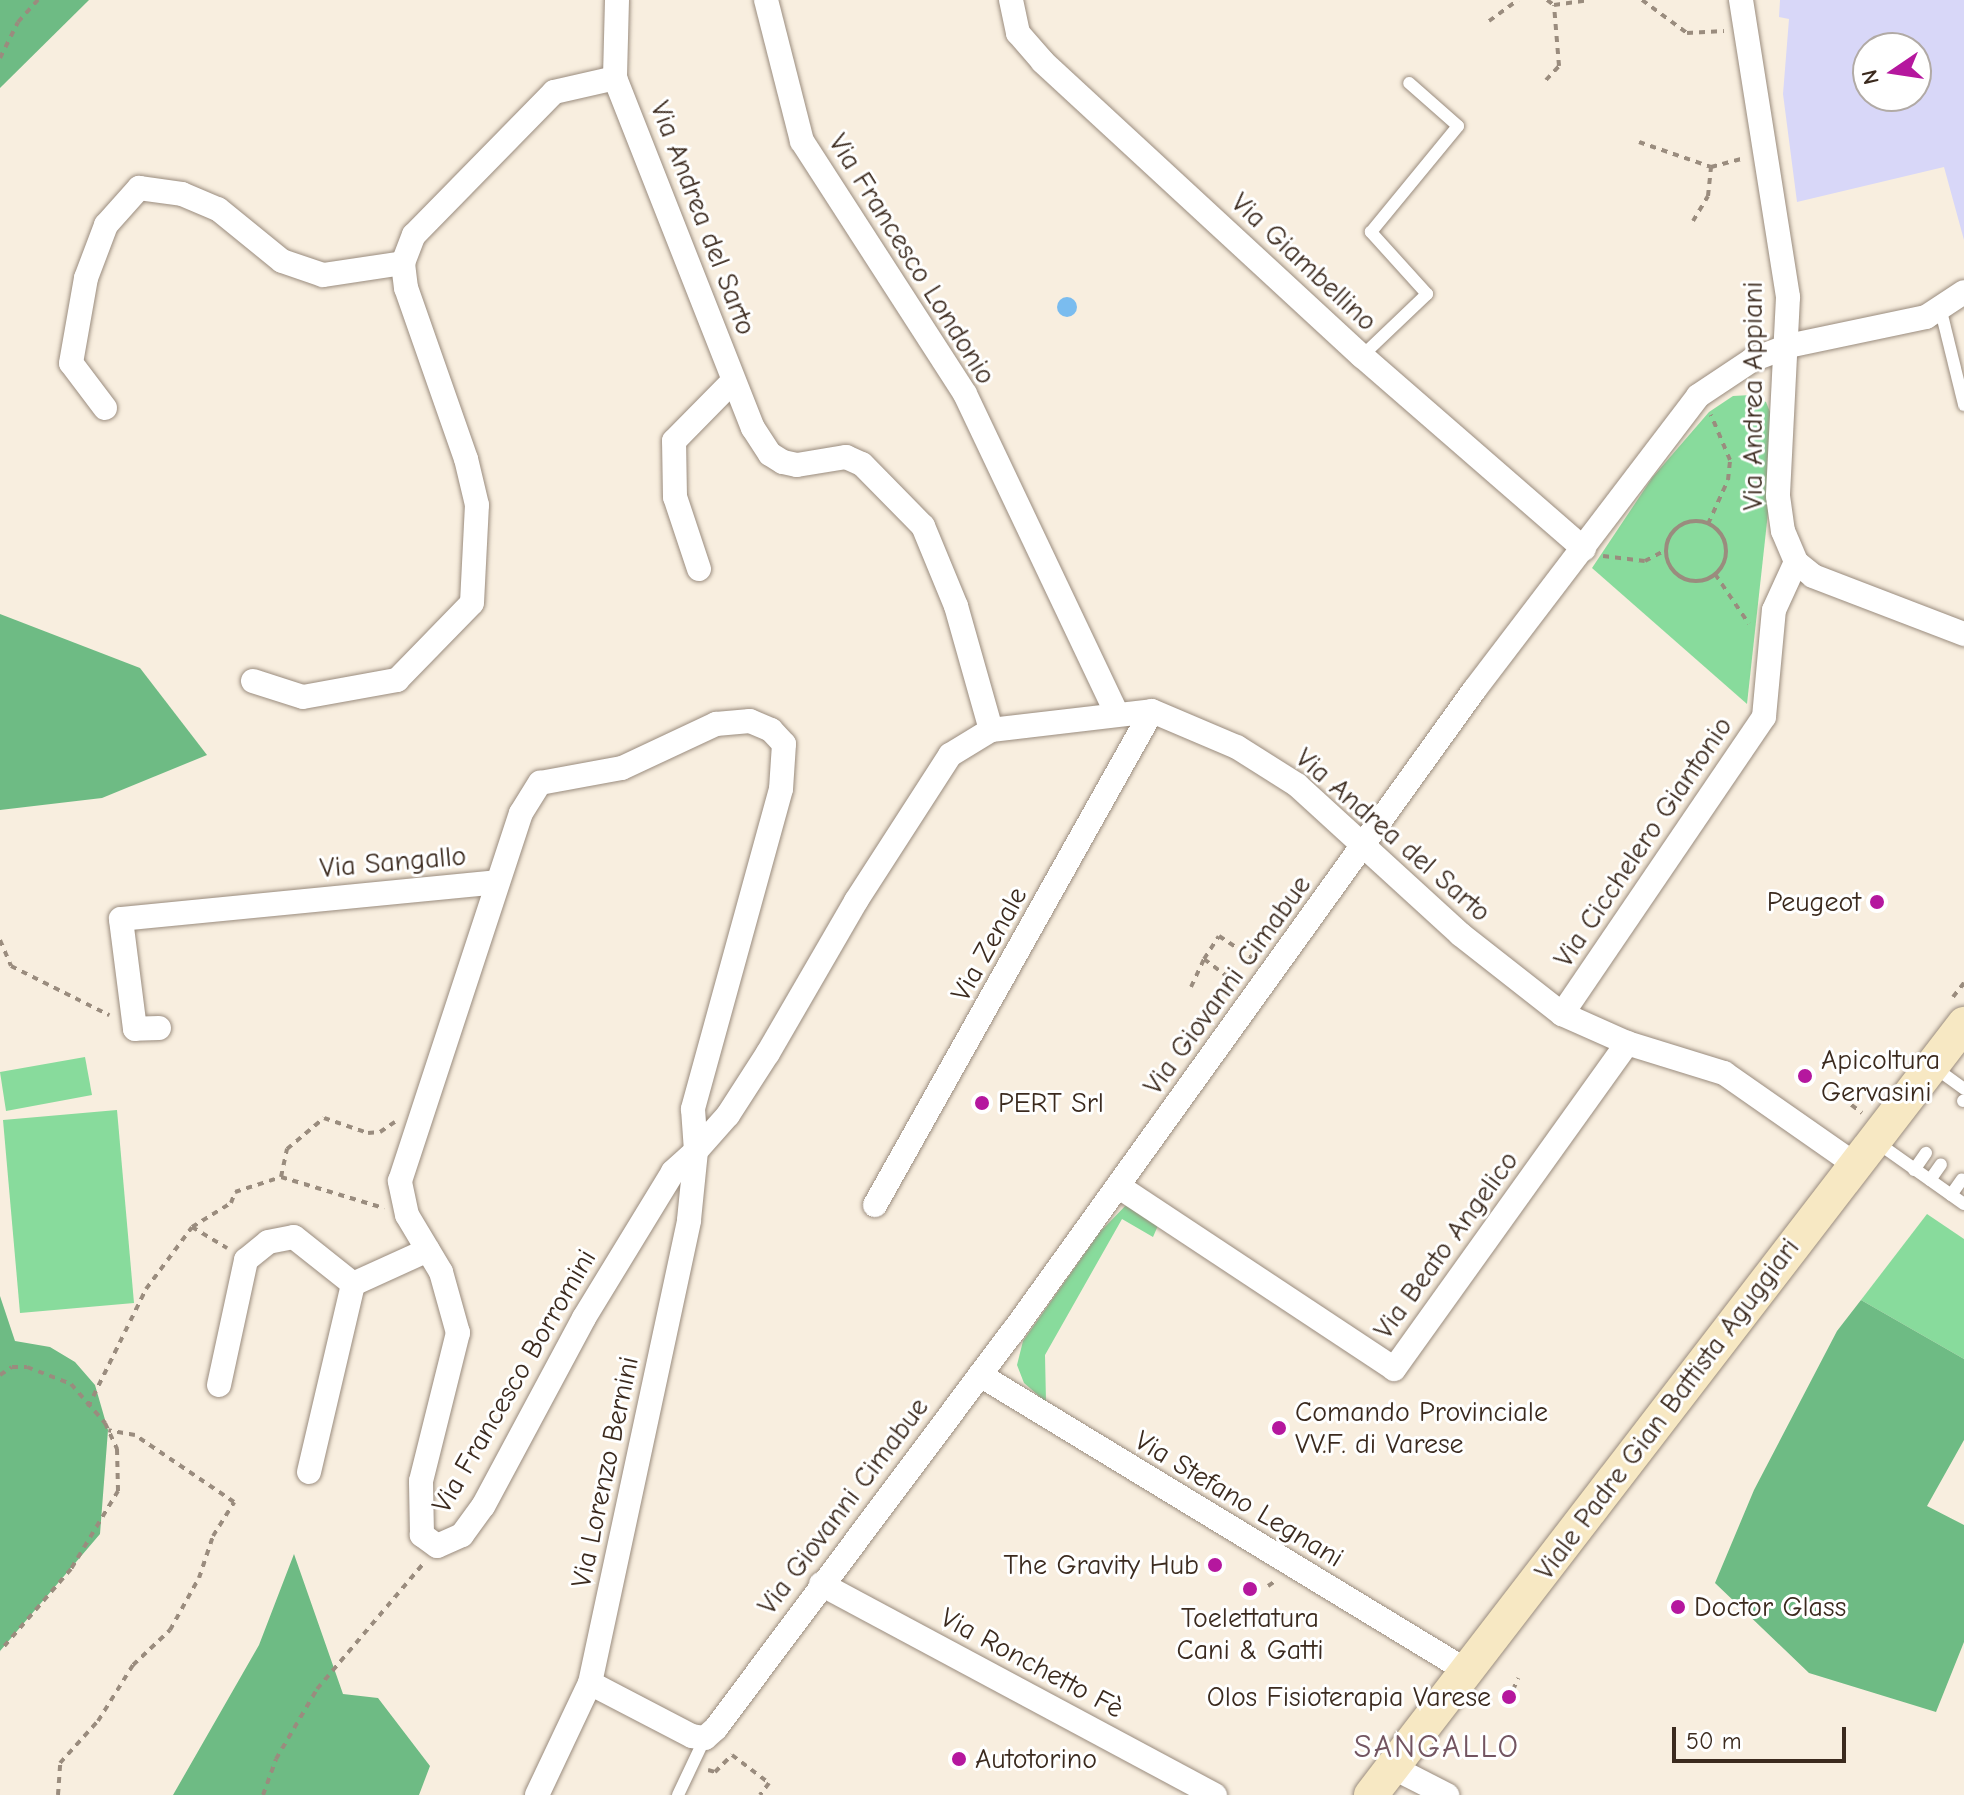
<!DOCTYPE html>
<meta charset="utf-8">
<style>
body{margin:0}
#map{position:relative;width:1964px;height:1795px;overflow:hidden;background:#f8eedf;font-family:"Comic Neue",sans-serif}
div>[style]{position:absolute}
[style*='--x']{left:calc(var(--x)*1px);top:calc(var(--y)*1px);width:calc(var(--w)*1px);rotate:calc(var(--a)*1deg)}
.built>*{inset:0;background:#d8d7f8}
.green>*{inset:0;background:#88db9c}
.forest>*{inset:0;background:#6ebb84}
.water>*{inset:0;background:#7abcef}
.round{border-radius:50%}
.path>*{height:4px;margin-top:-2px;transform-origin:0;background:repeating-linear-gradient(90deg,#9a8c7e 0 6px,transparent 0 12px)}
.path>.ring{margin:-2px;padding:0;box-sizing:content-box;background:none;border:4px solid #9a8c7e;border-radius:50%}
.roads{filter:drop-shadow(0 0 2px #9a8c7e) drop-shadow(0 0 2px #9a8c7e)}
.lane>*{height:12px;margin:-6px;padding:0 6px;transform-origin:6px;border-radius:6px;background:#fff}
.street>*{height:24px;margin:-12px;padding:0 12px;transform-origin:12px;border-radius:12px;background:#fff}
.secondary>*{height:34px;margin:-17px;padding:0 17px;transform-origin:17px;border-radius:17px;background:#f7e8c3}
.dots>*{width:22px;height:22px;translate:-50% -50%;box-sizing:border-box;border:4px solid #fff;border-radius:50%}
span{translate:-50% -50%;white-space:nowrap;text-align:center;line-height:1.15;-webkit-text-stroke:6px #fff;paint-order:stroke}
.street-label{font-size:28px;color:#3b2a1e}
.poi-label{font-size:28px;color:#3b2a1e}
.right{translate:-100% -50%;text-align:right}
.left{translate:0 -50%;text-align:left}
.quarter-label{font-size:32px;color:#735561;letter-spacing:2px}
.north{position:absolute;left:1852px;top:32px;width:80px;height:80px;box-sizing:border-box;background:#fff;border:2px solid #b1aaa5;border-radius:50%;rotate:257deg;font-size:22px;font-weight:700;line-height:32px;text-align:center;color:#3b2a1e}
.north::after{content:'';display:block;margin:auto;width:28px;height:36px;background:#b5179e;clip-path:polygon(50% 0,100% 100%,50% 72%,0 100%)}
.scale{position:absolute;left:1672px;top:1727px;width:174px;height:36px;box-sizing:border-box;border:4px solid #3b2a1e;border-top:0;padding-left:10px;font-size:24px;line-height:28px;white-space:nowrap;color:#3b2a1e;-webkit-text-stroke:6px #fff;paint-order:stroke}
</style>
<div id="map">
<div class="built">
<div style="clip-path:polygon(evenodd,1780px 0,1964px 0,1964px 240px,1944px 167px,1797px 202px,1783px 94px,1789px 19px,1779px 17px,1780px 0,1868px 48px,1916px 48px,1916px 96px,1868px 96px,1868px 48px)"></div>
</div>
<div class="green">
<div style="clip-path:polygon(1751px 395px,1766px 402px,1775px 424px,1775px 449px,1747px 704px,1592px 568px,1652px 478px,1709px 412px,1733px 396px)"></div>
<div style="clip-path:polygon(85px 1057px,92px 1095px,6px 1111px,0 1072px)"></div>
<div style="clip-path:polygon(117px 1110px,134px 1303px,20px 1313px,3px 1120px)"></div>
<div style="clip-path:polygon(1130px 1201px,1160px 1221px,1153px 1237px,1122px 1219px,1045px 1355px,1046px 1402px,1024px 1383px,1017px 1365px,1023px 1341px,1100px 1232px)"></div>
<div style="clip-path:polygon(1927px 1214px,1964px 1239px,1964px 1359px,1861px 1300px)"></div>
</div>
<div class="forest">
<div style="clip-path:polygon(0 0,89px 0,0 88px)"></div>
<div style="clip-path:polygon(0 614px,140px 668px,207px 755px,102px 798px,0 810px)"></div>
<div style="clip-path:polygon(0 1296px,15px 1341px,50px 1347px,75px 1362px,95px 1385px,108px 1430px,100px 1534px,0 1651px)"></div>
<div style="clip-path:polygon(1861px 1300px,1964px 1359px,1964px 1440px,1927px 1506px,1964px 1525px,1964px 1642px,1936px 1712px,1809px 1673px,1715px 1583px,1754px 1490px,1837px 1331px)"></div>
<div style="clip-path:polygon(294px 1554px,343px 1694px,378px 1698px,430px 1766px,419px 1795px,173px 1795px,259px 1645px)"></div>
</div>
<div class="water">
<div class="round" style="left:1057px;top:297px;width:20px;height:20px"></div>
</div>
<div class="path">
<div style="--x:1547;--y:0;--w:9;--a:36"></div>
<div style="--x:1554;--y:5;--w:36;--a:-8"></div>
<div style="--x:1642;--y:0;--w:56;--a:36.3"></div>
<div style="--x:1687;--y:33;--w:37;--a:-3"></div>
<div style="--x:1489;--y:21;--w:36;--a:-36"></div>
<div style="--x:0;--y:58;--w:40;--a:-63.4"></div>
<div style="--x:18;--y:22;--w:30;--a:-48"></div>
<div style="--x:1546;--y:80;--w:19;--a:-47"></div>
<div style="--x:1559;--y:66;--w:61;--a:-94.7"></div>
<div style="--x:1639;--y:142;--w:76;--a:19.1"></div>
<div style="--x:1711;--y:167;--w:34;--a:-15"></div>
<div style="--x:1693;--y:221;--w:29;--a:-59"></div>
<div style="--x:1708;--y:196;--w:29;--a:-84"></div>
<div class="ring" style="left:1666px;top:521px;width:56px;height:56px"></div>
<div style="--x:1708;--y:524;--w:48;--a:-65.6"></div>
<div style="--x:1728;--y:480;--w:20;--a:-84"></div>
<div style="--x:1730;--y:460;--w:49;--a:-112.9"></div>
<div style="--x:1603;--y:556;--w:42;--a:6.8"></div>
<div style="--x:1645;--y:561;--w:24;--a:-28"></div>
<div style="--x:1715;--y:574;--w:60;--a:55.8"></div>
<div style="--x:0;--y:940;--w:28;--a:67"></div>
<div style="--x:11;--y:966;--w:110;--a:26.6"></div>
<div style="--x:1204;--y:959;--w:27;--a:-57"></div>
<div style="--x:1219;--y:936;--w:42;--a:33.3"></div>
<div style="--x:1191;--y:987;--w:31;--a:-65"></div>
<div style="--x:1204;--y:959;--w:39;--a:37"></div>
<div style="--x:1953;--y:997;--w:18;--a:-52"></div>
<div style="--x:1823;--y:1083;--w:49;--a:37.6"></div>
<div style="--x:281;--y:1177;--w:29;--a:-78"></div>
<div style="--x:287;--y:1149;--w:48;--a:-40"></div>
<div style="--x:324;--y:1118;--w:46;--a:18.8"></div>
<div style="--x:368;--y:1133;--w:12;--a:-5"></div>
<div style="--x:380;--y:1132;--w:18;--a:-34"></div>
<div style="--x:192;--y:1227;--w:46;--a:-31.6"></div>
<div style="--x:231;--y:1203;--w:12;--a:-70"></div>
<div style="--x:235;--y:1192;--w:48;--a:-18.1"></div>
<div style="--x:281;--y:1177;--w:108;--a:16.8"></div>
<div style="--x:0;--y:1375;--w:14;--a:-34"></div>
<div style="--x:12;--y:1367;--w:15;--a:0"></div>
<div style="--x:27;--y:1367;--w:47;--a:21.1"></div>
<div style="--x:71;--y:1384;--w:52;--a:48.9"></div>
<div style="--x:105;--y:1423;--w:29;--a:65"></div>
<div style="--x:117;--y:1449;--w:42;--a:88.6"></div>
<div style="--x:118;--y:1491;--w:91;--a:121.1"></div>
<div style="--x:71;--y:1569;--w:108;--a:130.9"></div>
<div style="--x:88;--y:1407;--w:131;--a:-63.8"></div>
<div style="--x:146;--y:1289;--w:77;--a:-53.4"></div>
<div style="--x:192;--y:1227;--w:41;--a:31"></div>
<div style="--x:1268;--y:1586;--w:11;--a:-34"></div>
<div style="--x:1513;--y:1690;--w:13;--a:-67"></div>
<div style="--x:708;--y:1770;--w:7;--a:16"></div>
<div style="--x:715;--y:1772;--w:24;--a:-45"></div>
<div style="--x:732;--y:1755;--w:46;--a:37.1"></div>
<div style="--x:769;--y:1783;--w:15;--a:127"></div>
<div style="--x:58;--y:1795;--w:32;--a:-86"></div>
<div style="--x:60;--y:1763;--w:57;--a:-47.9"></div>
<div style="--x:98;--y:1721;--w:66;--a:-58"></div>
<div style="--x:133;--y:1665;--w:51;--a:-43.4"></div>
<div style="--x:170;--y:1630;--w:60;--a:-60.9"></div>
<div style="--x:199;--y:1578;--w:44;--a:-71.6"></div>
<div style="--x:213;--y:1536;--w:40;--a:-58"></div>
<div style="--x:234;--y:1502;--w:120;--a:-145.9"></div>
<div style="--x:135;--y:1435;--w:27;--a:-170"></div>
<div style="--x:263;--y:1795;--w:38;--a:-70"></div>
<div style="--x:276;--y:1759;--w:81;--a:-59.6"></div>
<div style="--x:317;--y:1689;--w:165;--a:-49.7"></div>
</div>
<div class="roads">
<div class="lane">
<div style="--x:1940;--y:307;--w:101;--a:76.2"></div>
<div style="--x:1362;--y:356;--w:90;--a:-43.6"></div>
<div style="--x:1427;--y:294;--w:84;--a:-132.1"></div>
<div style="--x:1371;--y:232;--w:137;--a:-50.6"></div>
<div style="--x:1458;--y:126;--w:65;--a:-138.7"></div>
<div style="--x:1934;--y:1067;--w:37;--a:36"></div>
<div style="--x:1963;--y:1101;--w:1;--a:-45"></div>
<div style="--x:1875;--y:1141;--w:109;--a:35.3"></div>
<div style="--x:1914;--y:1170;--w:21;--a:-55"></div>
<div style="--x:1930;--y:1180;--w:19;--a:-55"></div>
<div style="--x:1951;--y:1195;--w:19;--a:-55"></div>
<div style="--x:678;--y:1795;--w:63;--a:-64.7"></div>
</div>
<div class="street">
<div style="--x:617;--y:0;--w:78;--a:91.5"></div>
<div style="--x:615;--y:78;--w:376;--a:68.5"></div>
<div style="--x:753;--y:428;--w:31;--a:57"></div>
<div style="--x:770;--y:454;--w:15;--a:32"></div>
<div style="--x:783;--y:462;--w:14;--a:12"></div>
<div style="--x:797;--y:465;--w:50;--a:-9.3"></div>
<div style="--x:846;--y:457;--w:17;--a:24"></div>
<div style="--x:862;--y:464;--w:87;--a:45.5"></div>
<div style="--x:923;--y:526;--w:87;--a:67.6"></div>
<div style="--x:956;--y:606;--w:129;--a:74.2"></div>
<div style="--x:766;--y:0;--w:146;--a:75.7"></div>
<div style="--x:802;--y:141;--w:301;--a:57.2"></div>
<div style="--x:965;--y:394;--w:354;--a:64.6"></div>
<div style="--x:1011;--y:0;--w:34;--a:78"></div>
<div style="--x:1018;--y:33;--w:38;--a:49"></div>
<div style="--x:1043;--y:62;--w:434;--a:42.7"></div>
<div style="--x:1362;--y:356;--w:294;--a:41"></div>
<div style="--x:1741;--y:0;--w:301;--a:81"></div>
<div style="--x:1788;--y:297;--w:199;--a:92.9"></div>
<div style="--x:1778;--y:496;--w:35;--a:82"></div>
<div style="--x:1783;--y:531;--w:34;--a:67"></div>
<div style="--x:1796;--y:562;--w:22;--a:39"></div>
<div style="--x:1813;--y:576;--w:162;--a:21"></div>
<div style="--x:105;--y:408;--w:56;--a:-127.1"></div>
<div style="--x:71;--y:363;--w:86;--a:-80"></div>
<div style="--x:86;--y:278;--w:57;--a:-69.3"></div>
<div style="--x:106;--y:225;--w:50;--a:-48.3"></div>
<div style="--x:139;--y:188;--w:43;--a:7.9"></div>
<div style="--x:182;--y:194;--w:39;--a:23"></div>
<div style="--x:218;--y:209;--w:82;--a:39.1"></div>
<div style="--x:282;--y:261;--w:43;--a:18.9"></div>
<div style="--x:323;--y:275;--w:81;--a:-8.5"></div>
<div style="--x:699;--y:569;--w:76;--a:-108.4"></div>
<div style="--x:675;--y:497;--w:56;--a:-91"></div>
<div style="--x:674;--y:441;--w:84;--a:-45.5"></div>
<div style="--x:253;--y:681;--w:52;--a:17.7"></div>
<div style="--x:303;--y:697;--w:96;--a:-10.3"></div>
<div style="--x:397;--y:680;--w:107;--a:-45.8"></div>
<div style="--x:472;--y:603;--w:98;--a:-87.1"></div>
<div style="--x:477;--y:505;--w:47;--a:-103.4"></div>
<div style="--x:466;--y:459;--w:181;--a:-109.3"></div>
<div style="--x:406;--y:288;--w:25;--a:-97"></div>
<div style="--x:403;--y:263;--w:30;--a:-69"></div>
<div style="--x:414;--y:235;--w:200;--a:-45.6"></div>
<div style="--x:554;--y:92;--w:63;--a:-12.9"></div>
<div style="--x:750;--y:721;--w:23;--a:23"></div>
<div style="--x:771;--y:730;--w:19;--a:47"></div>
<div style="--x:784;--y:744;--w:45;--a:93.8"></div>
<div style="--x:781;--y:789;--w:332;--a:105.4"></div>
<div style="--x:693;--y:1109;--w:42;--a:85.9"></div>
<div style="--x:696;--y:1151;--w:31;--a:138"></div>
<div style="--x:673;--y:1172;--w:171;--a:121.4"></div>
<div style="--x:584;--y:1318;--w:213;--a:118.2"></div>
<div style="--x:483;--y:1506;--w:36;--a:126"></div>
<div style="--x:462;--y:1535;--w:27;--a:156"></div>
<div style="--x:437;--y:1546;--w:19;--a:-144"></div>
<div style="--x:422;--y:1535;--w:54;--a:-91.1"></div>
<div style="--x:421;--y:1481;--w:153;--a:-76"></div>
<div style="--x:458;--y:1333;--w:63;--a:-105.6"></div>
<div style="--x:441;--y:1272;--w:66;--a:-120.8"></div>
<div style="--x:407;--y:1215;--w:35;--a:-102"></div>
<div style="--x:400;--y:1181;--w:387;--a:-71.8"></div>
<div style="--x:521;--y:813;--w:36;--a:-58"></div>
<div style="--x:540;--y:783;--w:83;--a:-10.4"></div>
<div style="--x:622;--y:768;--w:104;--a:-25.1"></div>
<div style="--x:716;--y:724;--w:34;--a:-5"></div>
<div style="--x:1562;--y:1014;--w:359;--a:-55.8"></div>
<div style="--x:1764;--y:717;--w:107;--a:-84.7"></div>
<div style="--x:1774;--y:610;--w:53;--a:-65.4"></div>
<div style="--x:159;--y:1028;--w:24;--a:178"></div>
<div style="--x:135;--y:1029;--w:111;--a:-97.3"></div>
<div style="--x:121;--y:919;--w:378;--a:-5.6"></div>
<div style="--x:1118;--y:1186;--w:331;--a:33.5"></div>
<div style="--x:1394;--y:1369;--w:401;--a:-54.4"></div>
<div style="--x:875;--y:1205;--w:566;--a:-60.72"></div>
<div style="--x:980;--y:1375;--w:570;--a:31.29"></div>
<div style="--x:219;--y:1385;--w:128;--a:-77.8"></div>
<div style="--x:246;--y:1260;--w:28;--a:-39"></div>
<div style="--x:268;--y:1242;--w:26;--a:-11"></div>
<div style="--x:294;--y:1237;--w:75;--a:38.5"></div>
<div style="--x:309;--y:1472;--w:193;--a:-76.8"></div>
<div style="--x:353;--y:1284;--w:82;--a:-24.4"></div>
<div style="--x:821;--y:1584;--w:447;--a:28.2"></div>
<div style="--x:590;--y:1683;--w:115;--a:27.5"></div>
<div style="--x:692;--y:1736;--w:13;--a:9"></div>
<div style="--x:705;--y:1738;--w:15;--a:-42"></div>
<div style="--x:716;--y:1728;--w:494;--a:-53.2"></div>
<div style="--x:1012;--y:1333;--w:793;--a:-54.29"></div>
<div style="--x:1475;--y:689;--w:368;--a:-52.7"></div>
<div style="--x:1698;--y:396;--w:65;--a:-33.7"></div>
<div style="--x:1752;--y:360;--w:39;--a:-21"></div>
<div style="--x:1788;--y:346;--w:141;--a:-11.9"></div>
<div style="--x:1926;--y:317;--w:45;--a:-33.3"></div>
<div style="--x:1392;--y:1767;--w:62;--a:27"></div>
<div style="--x:537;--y:1795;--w:124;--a:-64.7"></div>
<div style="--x:590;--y:1683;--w:473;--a:-77.9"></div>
<div style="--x:689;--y:1220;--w:69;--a:-84.2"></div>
<div style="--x:696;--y:1151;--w:48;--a:-48.4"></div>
<div style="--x:728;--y:1115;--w:74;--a:-57.2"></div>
<div style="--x:768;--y:1053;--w:176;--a:-59.9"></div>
<div style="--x:856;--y:901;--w:174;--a:-57.2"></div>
<div style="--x:950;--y:755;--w:48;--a:-31.4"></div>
<div style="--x:991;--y:730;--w:162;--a:-6.7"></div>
<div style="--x:1152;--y:711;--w:92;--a:23"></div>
<div style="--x:1237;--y:747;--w:71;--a:32.3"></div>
<div style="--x:1297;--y:785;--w:221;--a:42.4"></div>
<div style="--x:1460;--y:934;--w:130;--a:38.1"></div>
<div style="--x:1562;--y:1014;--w:71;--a:24"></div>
<div style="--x:1627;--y:1043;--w:102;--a:17.2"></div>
<div style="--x:1724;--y:1073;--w:157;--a:34.9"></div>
</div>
<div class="secondary">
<div style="--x:1371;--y:1795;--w:973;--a:-52.43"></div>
</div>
</div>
<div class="dots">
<div style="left:1877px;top:902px;background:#b5179e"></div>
<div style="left:1805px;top:1076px;background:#b5179e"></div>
<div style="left:982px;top:1103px;background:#b5179e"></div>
<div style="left:1279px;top:1428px;background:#b5179e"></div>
<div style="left:1215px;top:1565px;background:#b5179e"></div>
<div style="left:1250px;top:1589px;background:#b5179e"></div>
<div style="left:1678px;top:1607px;background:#b5179e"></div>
<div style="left:1509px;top:1697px;background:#b5179e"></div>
<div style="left:959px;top:1759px;background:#b5179e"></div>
</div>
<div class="street-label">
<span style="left:703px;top:218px;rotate:69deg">Via Andrea del Sarto</span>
<span style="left:912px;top:259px;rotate:58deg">Via Francesco Londonio</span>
<span style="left:1304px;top:262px;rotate:43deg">Via Giambellino</span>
<span style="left:1753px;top:396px;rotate:-90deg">Via Andrea Appiani</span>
<span style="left:1393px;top:835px;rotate:41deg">Via Andrea del Sarto</span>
<span style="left:1643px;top:842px;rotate:-56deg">Via Cicchelero Giantonio</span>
<span style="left:393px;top:862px;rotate:-5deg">Via Sangallo</span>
<span style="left:989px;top:944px;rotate:-61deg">Via Zenale</span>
<span style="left:1227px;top:985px;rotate:-54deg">Via Giovanni Cimabue</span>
<span style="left:1446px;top:1245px;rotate:-54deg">Via Beato Angelico</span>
<span style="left:514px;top:1381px;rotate:-60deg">Via Francesco Borromini</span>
<span style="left:1667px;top:1409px;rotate:-53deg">Viale Padre Gian Battista Aguggiari</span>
<span style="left:605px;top:1472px;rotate:-78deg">Via Lorenzo Bernini</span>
<span style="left:1239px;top:1499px;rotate:31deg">Via Stefano Legnani</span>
<span style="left:843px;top:1506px;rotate:-53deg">Via Giovanni Cimabue</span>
<span style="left:1032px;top:1663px;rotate:28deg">Via Ronchetto Fè</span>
</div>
<div class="poi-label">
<span class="right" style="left:1861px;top:902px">Peugeot</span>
<span class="left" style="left:1821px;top:1076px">Apicoltura<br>Gervasini</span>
<span class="left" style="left:998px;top:1103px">PERT Srl</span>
<span class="left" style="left:1295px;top:1428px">Comando Provinciale<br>VV.F. di Varese</span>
<span class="right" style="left:1199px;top:1565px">The Gravity Hub</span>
<span class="left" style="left:1694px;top:1607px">Doctor Glass</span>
<span style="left:1250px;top:1634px">Toelettatura<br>Cani &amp; Gatti</span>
<span class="right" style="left:1491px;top:1697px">Olos Fisioterapia Varese</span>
<span class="left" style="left:975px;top:1759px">Autotorino</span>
</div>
<div class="quarter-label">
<span style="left:1437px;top:1747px">SANGALLO</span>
</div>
<div class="north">N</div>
<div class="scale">50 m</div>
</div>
